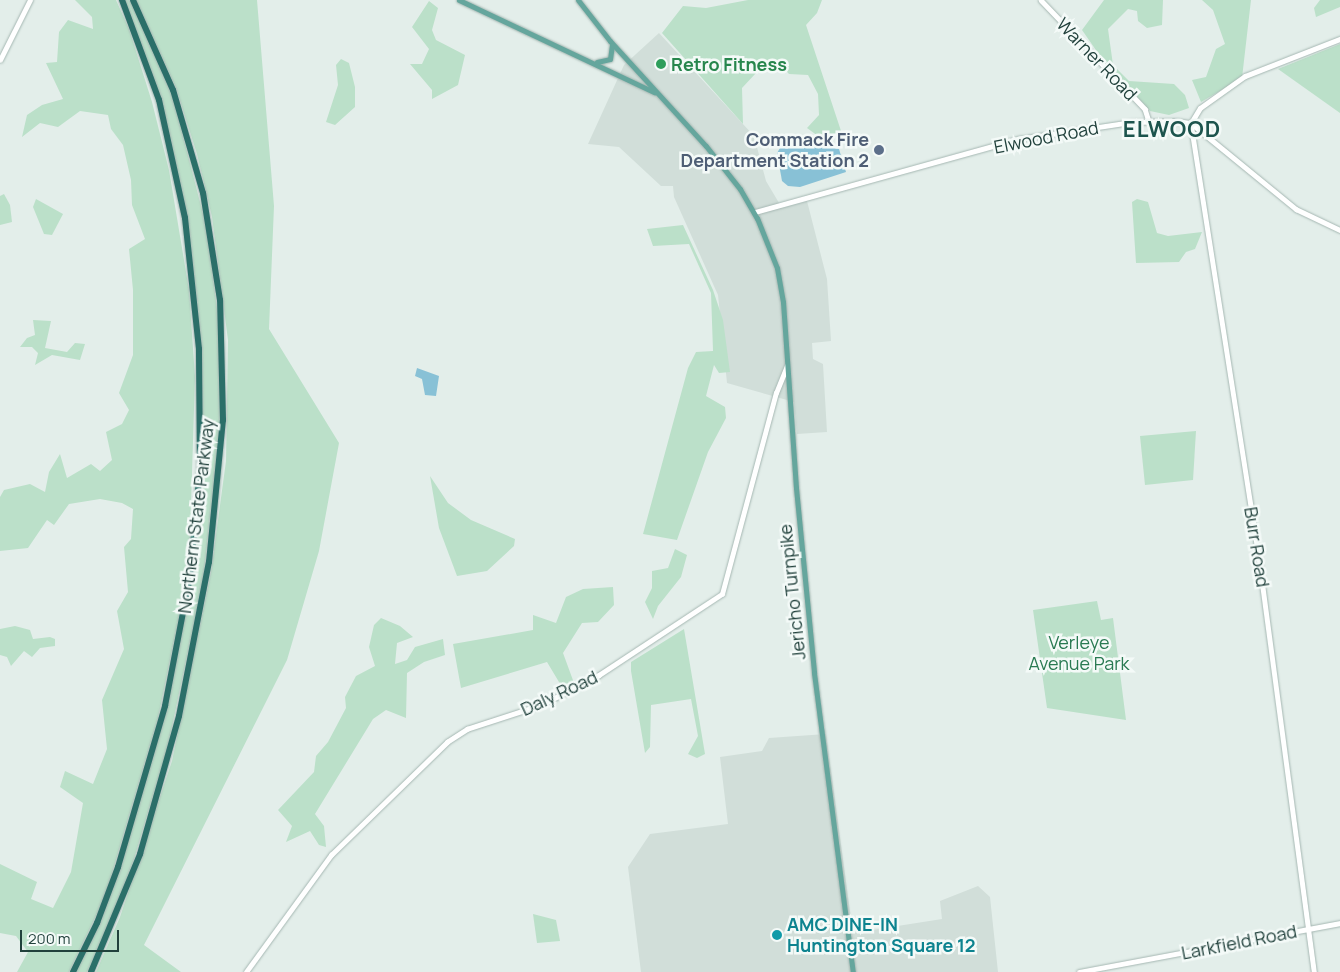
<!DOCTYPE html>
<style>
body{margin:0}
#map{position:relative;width:1340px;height:972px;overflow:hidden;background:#e3eeea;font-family:Manrope,sans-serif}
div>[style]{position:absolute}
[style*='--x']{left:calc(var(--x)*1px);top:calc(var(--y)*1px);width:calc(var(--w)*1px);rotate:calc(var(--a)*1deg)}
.built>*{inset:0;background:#d1ded9}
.green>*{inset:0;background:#bbe0c9}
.water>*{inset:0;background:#88c1d6}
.roads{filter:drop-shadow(0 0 1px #a5b7b2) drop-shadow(0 0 1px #a5b7b2)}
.tertiary>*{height:4.5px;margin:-2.25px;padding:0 2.25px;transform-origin:2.25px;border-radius:2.25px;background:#fff}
.secondary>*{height:4.5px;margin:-2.25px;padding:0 2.25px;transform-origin:2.25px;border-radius:2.25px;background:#fff}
.primary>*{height:5px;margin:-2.5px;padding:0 2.5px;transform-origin:2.5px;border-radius:2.5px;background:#65a69d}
.motorway>*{height:6px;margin:-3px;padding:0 3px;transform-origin:3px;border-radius:3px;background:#2b6f69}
.dots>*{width:14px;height:14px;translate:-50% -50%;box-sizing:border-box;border:2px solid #f4faf8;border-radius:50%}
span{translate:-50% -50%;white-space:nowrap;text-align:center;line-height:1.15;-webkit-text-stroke:5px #f4faf8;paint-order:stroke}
.street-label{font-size:18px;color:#21413c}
.leisure-label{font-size:18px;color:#27864d;font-weight:700}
.left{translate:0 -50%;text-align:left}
.service-label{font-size:18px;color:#4e5e75;font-weight:700}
.right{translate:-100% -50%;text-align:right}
.park-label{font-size:18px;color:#297a52}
.culture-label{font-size:18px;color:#0d838f;font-weight:700}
.district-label{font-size:22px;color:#1c544d;font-weight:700;letter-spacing:1px}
.scale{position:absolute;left:20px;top:930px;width:99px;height:22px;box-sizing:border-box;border:2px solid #21413c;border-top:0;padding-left:6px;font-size:15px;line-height:18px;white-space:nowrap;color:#21413c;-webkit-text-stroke:4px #f4faf8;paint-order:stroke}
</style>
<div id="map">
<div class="built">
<div style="clip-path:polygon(659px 33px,754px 136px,766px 181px,782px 208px,807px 201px,827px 279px,831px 341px,812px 343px,813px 359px,823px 364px,827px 432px,797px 434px,794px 402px,727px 383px,718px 295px,674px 197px,673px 186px,661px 186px,619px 147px,588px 144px,624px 65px)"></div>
<div style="clip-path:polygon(826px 734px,853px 933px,942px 919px,940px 901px,978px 886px,990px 897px,998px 972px,641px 972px,628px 867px,650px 834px,728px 824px,720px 757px,762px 751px,769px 738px)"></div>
</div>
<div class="green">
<div style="clip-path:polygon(75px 0,116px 0,129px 29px,152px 102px,169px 170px,189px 290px,195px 377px,190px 538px,183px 597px,158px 718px,105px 897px,69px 972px,17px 972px,28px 952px,16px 936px,0 933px,0 864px,37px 882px,31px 899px,53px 908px,71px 872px,83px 803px,60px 787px,65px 771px,93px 784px,107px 749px,102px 700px,124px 649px,117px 611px,128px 592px,124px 547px,131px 539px,133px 509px,122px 503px,100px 499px,69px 504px,54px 525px,47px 520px,28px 548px,0 551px,0 497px,4px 490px,30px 484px,45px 492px,49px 472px,60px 454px,67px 478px,91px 464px,100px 471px,112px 460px,106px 432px,122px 424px,129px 410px,119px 393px,133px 355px,133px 290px,129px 249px,145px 239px,132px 205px,131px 180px,123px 145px,111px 129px,108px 115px,80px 111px,58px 127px,40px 123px,22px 137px,27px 115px,42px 105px,63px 99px,46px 63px,57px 62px,59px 32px,68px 20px,93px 29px,92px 17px)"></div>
<div style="clip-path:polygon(125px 0,129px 0,145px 30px,172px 94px,207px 229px,218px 317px,221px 415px,203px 581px,168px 745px,134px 859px,105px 935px,87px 972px,75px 972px,115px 882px,174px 675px,202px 461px,199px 318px,189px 231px,171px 139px)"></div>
<div style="clip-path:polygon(136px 0,257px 0,274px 206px,269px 329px,339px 443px,319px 551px,287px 660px,144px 945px,181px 972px,96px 972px,120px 917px,172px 761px,211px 572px,226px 461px,228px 340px,212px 217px,197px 154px,176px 88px)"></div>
<div style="clip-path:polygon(748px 0,822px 0,817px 13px,806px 25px,843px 137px,818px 136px,807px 128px,819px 115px,818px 94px,808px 75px,789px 74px,778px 62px,756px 73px,742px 88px,743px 124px,662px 33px,683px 6px,706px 8px)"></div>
<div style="clip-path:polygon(1104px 0,1163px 0,1162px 25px,1147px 28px,1138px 21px,1137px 11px,1128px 9px,1108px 29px,1113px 65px,1129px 81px,1174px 84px,1185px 95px,1189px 108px,1169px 115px,1150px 111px,1098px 53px,1082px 30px)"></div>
<div style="clip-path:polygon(1202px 0,1251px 0,1242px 78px,1201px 102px,1192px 80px,1206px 77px,1216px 49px,1225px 44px,1213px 10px)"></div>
<div style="clip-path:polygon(1320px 0,1340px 0,1340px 7px,1316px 17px,1314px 8px)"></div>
<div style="clip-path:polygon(429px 1px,438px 8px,432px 30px,436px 40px,465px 55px,458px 85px,432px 99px,432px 90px,410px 64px,422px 64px,429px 49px,412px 27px)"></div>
<div style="clip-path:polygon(1340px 44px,1340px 113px,1278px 69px)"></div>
<div style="clip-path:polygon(341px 59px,349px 63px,355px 87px,355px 107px,335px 125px,326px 122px,338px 85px,336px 65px)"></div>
<div style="clip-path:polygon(4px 194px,10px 205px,12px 222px,0 225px,0 196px)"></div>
<div style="clip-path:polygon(36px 199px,63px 214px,52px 235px,44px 234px,33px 207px)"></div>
<div style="clip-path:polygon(1137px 199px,1148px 202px,1157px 233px,1168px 236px,1202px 232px,1195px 249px,1186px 252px,1179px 262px,1136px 263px,1132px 202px)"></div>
<div style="clip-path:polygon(683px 225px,713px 290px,723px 320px,730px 372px,719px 373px,714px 365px,706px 396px,725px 407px,726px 418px,708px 452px,677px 540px,643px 534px,688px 368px,696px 352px,713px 351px,711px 293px,689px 244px,653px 246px,647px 229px)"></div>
<div style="clip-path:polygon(33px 320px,51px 321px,45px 348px,67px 352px,75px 343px,85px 344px,80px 360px,52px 355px,35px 365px,38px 353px,32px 347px,20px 347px,27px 338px,35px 335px)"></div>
<div style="clip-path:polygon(1196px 431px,1193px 480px,1145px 485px,1140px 436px)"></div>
<div style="clip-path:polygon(430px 476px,448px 503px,471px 520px,515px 539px,514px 546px,487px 571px,457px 576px,439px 528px)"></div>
<div style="clip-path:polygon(675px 549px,687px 555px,681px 577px,658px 606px,653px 619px,645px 602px,652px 588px,652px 571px,668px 568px)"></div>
<div style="clip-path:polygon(613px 587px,614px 605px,598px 622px,582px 623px,563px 653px,574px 683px,562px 687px,547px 662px,461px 688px,453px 644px,533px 630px,533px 615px,556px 623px,566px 597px,583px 589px)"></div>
<div style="clip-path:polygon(1097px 601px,1101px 620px,1113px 618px,1126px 720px,1047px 708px,1033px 610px)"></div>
<div style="clip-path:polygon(381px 618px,400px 626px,413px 637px,397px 643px,395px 664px,407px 660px,415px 647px,443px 639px,445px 655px,424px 662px,407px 673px,406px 718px,386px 710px,373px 719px,315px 814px,324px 826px,326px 847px,319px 845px,310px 831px,286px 842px,292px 826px,278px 810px,314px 772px,316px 756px,328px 742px,346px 708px,345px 697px,356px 676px,375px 666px,369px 647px,374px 625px)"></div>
<div style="clip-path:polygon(15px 626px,30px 630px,33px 639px,50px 637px,55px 639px,55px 646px,40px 648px,32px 657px,24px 651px,11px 666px,7px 657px,0 655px,0 629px)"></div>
<div style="clip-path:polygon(684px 629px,705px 754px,697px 758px,688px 754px,698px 736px,691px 699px,651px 705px,650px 747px,645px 753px,631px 671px,631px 662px)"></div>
<div style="clip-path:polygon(533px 914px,556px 920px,560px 941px,537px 943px)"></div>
</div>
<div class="water">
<div style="clip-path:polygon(801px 143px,830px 144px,839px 149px,846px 172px,800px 187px,788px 186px,782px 181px,777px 153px,780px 148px)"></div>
<div style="clip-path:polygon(417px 368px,439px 376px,436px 396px,425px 395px,422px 379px,415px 376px)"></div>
</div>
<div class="roads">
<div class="tertiary">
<div style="--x:1041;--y:0;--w:151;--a:46.3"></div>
<div style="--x:1145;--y:109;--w:13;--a:72"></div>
<div style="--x:0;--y:60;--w:67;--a:-63.4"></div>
<div style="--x:1191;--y:123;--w:447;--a:81.1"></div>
<div style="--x:1260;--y:565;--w:411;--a:82.4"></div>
<div style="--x:246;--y:972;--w:145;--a:-54"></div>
<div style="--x:331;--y:855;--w:162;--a:-44.2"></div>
<div style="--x:447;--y:742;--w:24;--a:-33"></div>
<div style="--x:467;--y:729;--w:78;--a:-18"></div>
<div style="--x:541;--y:705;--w:65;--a:-27.3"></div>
<div style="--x:599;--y:675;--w:147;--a:-33.4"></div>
<div style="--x:722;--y:594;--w:208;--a:-75"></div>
<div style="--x:776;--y:393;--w:29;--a:-68"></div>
</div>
<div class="secondary">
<div style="--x:1191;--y:123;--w:17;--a:-59"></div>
<div style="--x:1200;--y:108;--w:55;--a:-35.4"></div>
<div style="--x:1245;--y:76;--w:102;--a:-21.3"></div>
<div style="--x:755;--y:212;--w:274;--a:-15.5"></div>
<div style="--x:1019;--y:139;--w:114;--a:-8.6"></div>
<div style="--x:1132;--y:122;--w:44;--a:-1.3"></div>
<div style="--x:1176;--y:121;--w:15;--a:8"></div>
<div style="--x:1191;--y:123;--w:136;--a:39.3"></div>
<div style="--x:1296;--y:209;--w:49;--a:25.5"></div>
<div style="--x:1079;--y:972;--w:266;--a:-10.6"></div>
</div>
<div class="primary">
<div style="--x:459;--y:0;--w:216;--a:25.3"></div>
<div style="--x:578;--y:0;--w:52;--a:52"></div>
<div style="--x:610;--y:41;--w:142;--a:47.6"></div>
<div style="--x:706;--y:146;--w:55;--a:51.7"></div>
<div style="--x:740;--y:189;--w:34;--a:60"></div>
<div style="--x:757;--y:218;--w:54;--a:68.2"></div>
<div style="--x:777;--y:268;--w:35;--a:80"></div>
<div style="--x:783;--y:302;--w:186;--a:86"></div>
<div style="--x:796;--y:488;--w:186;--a:84.4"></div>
<div style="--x:814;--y:673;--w:302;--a:82.6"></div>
<div style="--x:597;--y:62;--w:13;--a:-13"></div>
<div style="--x:610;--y:59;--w:14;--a:-82"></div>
</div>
<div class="motorway">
<div style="--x:73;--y:972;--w:55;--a:-63.9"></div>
<div style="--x:97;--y:923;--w:60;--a:-69.4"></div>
<div style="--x:118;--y:867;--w:168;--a:-73.7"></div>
<div style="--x:165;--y:706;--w:132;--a:-79.1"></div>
<div style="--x:190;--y:576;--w:108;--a:-84.7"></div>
<div style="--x:200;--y:468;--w:119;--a:-90.5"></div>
<div style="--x:199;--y:349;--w:132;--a:-96.1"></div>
<div style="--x:185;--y:218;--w:121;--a:-102.4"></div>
<div style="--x:159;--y:100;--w:107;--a:-110.3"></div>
<div style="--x:91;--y:972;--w:128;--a:-67.4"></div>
<div style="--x:140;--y:854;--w:143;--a:-74.2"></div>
<div style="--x:179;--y:716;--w:157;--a:-79"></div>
<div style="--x:209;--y:562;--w:143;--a:-84.4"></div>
<div style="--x:223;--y:420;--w:120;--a:-91.4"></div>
<div style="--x:220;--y:300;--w:108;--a:-99"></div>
<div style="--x:203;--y:193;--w:107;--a:-106.2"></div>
<div style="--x:173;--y:90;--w:98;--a:-114"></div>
</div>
</div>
<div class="dots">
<div style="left:661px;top:64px;background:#2e9e5b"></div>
<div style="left:879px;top:150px;background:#5c6f8a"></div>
<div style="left:777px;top:935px;background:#0f9aa8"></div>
</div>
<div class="street-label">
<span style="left:1097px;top:59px;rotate:46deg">Warner Road</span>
<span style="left:1046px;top:137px;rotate:-11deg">Elwood Road</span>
<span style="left:196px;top:516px;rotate:-83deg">Northern State Parkway</span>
<span style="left:1257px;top:547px;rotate:81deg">Burr Road</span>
<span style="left:792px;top:592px;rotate:-96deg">Jericho Turnpike</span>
<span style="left:559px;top:693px;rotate:-25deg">Daly Road</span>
<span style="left:1239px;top:942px;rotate:-11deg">Larkfield Road</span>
</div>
<div class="leisure-label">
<span class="left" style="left:671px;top:64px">Retro Fitness</span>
</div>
<div class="service-label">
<span class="right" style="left:869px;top:150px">Commack Fire<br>Department Station 2</span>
</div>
<div class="park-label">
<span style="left:1079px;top:653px">Verleye<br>Avenue Park</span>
</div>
<div class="culture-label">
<span class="left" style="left:787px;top:935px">AMC DINE-IN<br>Huntington Square 12</span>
</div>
<div class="district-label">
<span style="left:1172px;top:130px">ELWOOD</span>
</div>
<div class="scale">200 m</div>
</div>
